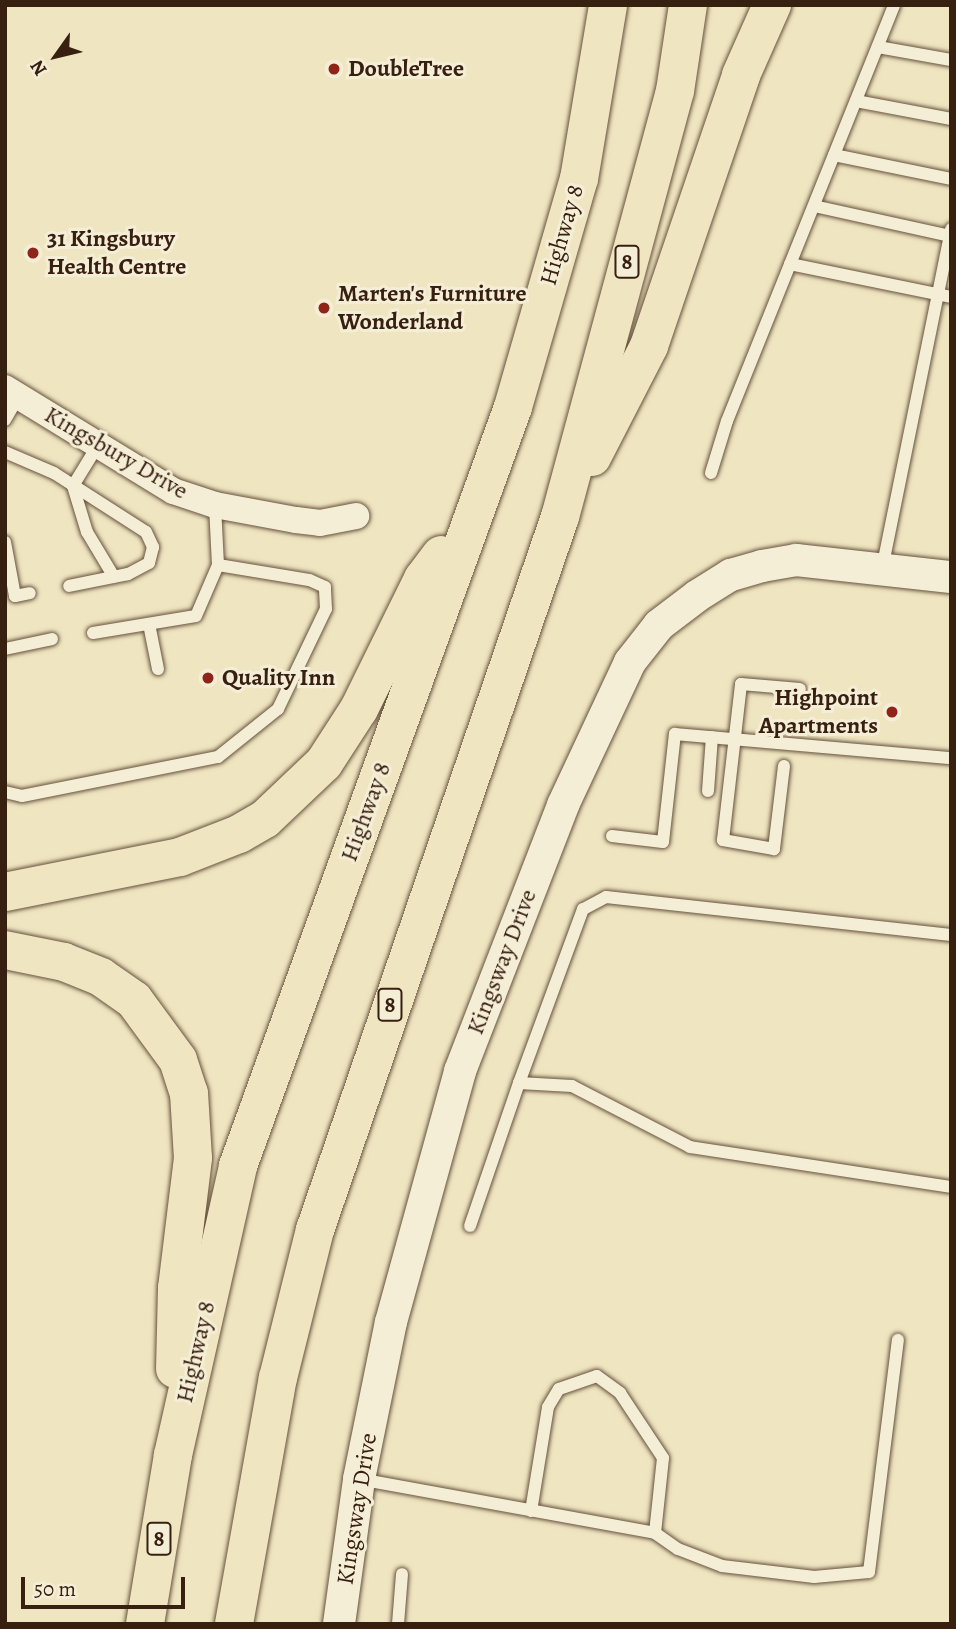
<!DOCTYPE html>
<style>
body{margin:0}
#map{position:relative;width:956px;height:1629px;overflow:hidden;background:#efe5c0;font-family:Alegreya,serif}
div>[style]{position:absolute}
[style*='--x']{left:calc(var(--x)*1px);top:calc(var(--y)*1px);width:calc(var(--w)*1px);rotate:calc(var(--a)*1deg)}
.roads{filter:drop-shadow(0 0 2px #66513d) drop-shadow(0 0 2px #66513d)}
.service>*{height:12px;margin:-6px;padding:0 6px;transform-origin:6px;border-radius:6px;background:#f5eed6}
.minor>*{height:26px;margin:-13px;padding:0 13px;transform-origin:13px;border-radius:13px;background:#f5eed6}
.tertiary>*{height:32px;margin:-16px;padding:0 16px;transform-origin:16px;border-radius:16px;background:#f5eed6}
.motorway>*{height:38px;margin:-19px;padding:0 19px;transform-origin:19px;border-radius:19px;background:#efe5c0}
.dots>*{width:19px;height:19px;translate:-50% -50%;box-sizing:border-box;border:4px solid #f5eed6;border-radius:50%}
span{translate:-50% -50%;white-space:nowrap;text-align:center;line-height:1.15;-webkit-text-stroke:6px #f5eed6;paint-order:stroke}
.shield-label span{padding:2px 5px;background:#f5eed6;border:2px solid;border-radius:5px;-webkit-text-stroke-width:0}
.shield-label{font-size:23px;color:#382011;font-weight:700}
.poi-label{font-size:24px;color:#382011;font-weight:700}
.left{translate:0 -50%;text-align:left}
.right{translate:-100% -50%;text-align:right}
.street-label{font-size:24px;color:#382011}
.frame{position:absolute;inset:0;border:7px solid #382011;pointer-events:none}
.north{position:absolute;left:21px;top:21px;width:70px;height:70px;-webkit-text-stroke:5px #f5eed6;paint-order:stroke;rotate:236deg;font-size:19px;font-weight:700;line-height:28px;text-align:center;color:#382011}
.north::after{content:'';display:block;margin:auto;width:24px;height:32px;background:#382011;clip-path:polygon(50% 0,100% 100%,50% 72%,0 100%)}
.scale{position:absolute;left:21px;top:1577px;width:164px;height:32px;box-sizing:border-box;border:4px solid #382011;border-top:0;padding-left:9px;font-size:21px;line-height:24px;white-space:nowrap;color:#382011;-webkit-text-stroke:5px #f5eed6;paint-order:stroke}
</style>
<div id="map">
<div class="roads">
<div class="service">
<div style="--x:878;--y:47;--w:74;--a:10.1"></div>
<div style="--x:856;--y:101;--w:97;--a:10.7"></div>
<div style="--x:834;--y:155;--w:119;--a:11.6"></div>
<div style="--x:814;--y:206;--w:140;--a:12.4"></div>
<div style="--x:790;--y:264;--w:164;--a:11.6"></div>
<div style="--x:5;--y:420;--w:28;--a:-60"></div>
<div style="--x:98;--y:445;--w:48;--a:121.4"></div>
<div style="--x:73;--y:486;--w:48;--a:73.1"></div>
<div style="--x:87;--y:532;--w:52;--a:59"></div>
<div style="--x:5;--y:452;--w:53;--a:23.2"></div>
<div style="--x:54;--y:473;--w:109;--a:32.7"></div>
<div style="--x:146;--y:532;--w:17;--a:65"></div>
<div style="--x:153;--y:547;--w:16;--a:104"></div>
<div style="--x:149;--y:563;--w:24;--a:152"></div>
<div style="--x:128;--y:574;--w:60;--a:168.5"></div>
<div style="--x:711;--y:473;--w:54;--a:-72.9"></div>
<div style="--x:727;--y:421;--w:448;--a:-68.1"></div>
<div style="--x:5;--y:542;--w:55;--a:79.5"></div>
<div style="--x:15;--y:596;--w:15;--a:-11"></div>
<div style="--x:882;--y:569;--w:347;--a:-78.5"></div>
<div style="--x:149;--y:624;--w:46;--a:78.7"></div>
<div style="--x:93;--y:633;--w:104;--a:-9.4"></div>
<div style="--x:196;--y:616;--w:56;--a:-66.7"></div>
<div style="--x:218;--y:565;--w:60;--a:-92.9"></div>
<div style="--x:5;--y:649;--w:48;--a:-12"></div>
<div style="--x:784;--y:766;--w:84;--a:96.9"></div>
<div style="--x:774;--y:849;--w:52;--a:-170"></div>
<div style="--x:723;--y:840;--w:157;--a:-83.4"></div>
<div style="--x:741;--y:684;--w:59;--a:4.8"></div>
<div style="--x:708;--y:791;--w:54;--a:-85.8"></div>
<div style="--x:5;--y:792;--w:17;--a:13"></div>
<div style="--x:22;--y:796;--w:200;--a:-11.3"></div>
<div style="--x:218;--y:757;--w:77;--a:-38.7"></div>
<div style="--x:278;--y:709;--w:111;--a:-64.4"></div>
<div style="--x:326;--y:609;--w:22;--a:-93"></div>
<div style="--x:325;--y:587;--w:17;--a:-156"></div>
<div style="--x:309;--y:580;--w:92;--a:-170.6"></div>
<div style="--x:612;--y:836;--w:51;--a:6.7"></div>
<div style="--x:663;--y:842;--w:109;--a:-83.7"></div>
<div style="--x:675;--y:734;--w:277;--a:5"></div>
<div style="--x:951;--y:935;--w:347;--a:-173.7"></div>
<div style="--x:606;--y:897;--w:26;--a:152"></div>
<div style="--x:583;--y:909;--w:185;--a:110.2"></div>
<div style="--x:519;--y:1083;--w:53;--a:3.2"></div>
<div style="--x:572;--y:1086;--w:133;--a:27.3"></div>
<div style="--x:690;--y:1147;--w:264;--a:8.7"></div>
<div style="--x:470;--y:1226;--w:151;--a:-71.1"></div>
<div style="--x:359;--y:1479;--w:301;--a:10.3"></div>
<div style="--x:655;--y:1533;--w:28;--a:35"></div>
<div style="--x:678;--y:1549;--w:47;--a:21.1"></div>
<div style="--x:722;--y:1566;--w:93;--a:6.8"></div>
<div style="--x:814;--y:1577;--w:55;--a:-5.2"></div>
<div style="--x:869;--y:1572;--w:234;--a:-82.9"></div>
<div style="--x:531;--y:1511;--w:105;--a:-80.7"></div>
<div style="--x:548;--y:1407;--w:21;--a:-59"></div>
<div style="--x:559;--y:1389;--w:40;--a:-18.9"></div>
<div style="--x:597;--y:1376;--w:29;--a:36"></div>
<div style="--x:620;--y:1393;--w:78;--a:56.5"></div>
<div style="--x:663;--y:1458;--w:75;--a:96.1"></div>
<div style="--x:398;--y:1624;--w:50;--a:-85.4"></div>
</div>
<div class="minor">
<div style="--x:5;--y:388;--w:197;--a:31.5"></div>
<div style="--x:173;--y:491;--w:44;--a:18.4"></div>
<div style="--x:215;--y:505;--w:82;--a:10.5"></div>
<div style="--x:296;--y:520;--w:24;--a:7"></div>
<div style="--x:320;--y:523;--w:37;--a:-11"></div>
</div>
<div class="tertiary">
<div style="--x:339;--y:1624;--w:146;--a:-82.1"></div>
<div style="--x:359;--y:1479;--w:160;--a:-78.5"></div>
<div style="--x:391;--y:1322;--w:260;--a:-74.6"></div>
<div style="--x:460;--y:1071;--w:285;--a:-68.8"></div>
<div style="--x:563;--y:805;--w:158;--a:-64.9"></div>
<div style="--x:630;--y:662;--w:47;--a:-51.9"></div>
<div style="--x:659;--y:625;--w:48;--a:-37.3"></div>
<div style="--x:697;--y:596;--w:40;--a:-32"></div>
<div style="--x:731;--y:575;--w:32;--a:-16"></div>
<div style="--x:762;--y:566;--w:35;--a:-10"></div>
<div style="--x:796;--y:560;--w:156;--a:6.3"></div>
</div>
<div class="motorway">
<div style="--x:592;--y:457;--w:125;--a:-62.8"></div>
<div style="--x:649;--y:346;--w:286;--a:-71.2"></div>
<div style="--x:741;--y:75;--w:77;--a:-66.1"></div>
<div style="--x:5;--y:892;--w:178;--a:-11.3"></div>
<div style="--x:180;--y:857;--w:63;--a:-21.3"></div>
<div style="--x:239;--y:834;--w:30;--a:-30"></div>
<div style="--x:265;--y:819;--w:81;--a:-43.5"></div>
<div style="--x:324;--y:763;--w:64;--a:-57.1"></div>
<div style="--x:359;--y:709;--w:145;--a:-63.8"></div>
<div style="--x:423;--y:579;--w:30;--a:-53"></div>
<div style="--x:5;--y:950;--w:60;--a:11.5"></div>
<div style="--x:64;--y:962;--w:40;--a:22"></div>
<div style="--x:101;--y:977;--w:40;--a:34.9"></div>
<div style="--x:134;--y:1000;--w:74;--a:53.7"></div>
<div style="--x:178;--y:1060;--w:35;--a:72"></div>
<div style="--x:189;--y:1093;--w:65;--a:86.5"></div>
<div style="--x:193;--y:1158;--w:131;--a:97"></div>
<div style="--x:177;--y:1288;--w:81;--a:91.4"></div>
<div style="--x:145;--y:1624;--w:171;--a:-80.6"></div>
<div style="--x:173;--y:1455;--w:296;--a:-77.3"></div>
<div style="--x:238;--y:1166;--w:807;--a:-70.08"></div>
<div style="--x:513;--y:407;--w:237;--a:-73.9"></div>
<div style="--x:579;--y:179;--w:176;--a:-80.5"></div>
<div style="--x:234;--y:1624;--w:250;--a:-79.9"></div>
<div style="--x:278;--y:1378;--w:153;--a:-76"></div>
<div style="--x:315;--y:1230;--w:754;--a:-71.04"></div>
<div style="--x:560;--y:517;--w:441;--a:-74.9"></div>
<div style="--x:675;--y:91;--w:87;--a:-81.4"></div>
</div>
</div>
<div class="dots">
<div style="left:334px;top:69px;background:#8f2418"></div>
<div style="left:33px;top:253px;background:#8f2418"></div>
<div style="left:324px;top:308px;background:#8f2418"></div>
<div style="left:208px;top:678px;background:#8f2418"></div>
<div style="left:892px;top:712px;background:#8f2418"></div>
</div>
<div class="shield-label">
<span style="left:627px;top:262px">8</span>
<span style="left:390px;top:1005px">8</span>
<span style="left:159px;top:1539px">8</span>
</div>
<div class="poi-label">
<span class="left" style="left:348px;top:69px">DoubleTree</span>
<span class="left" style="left:47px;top:253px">31 Kingsbury<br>Health Centre</span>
<span class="left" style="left:338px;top:308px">Marten's Furniture<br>Wonderland</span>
<span class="left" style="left:222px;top:678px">Quality Inn</span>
<span class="right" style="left:878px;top:712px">Highpoint<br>Apartments</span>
</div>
<div class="street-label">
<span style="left:562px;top:235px;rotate:-74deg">Highway 8</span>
<span style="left:116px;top:453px;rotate:30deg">Kingsbury Drive</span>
<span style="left:366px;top:812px;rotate:-70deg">Highway 8</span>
<span style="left:502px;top:962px;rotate:-69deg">Kingsway Drive</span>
<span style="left:196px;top:1352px;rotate:-77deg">Highway 8</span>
<span style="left:357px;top:1509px;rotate:-81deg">Kingsway Drive</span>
</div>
<div class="frame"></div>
<div class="north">N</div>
<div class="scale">50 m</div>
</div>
